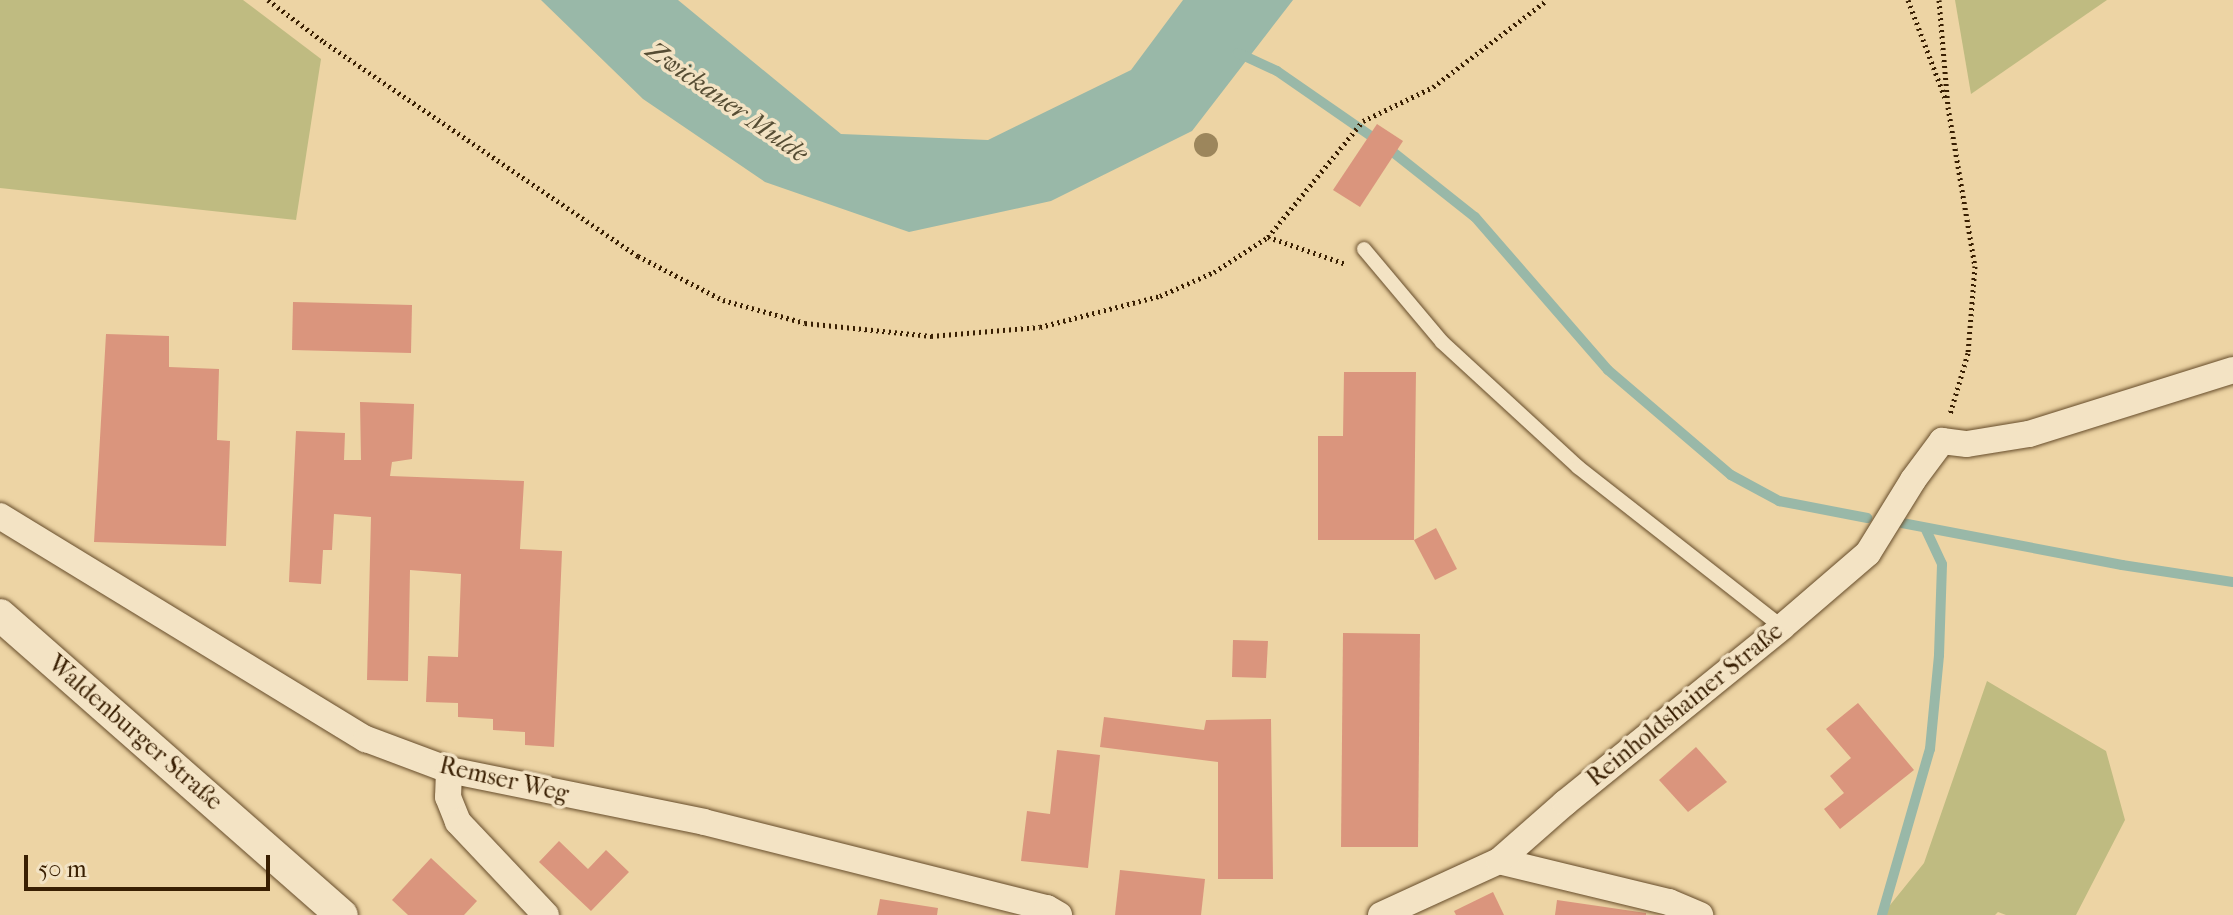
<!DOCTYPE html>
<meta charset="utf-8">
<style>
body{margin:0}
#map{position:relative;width:2233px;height:915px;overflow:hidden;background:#edd4a4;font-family:"IM FELL French Canon",serif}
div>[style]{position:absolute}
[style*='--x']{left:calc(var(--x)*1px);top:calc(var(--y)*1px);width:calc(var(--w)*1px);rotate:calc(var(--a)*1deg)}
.green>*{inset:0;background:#bfbb81}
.water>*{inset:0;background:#99b8a8}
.stream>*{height:10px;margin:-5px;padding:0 5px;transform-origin:5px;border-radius:5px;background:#99b8a8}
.building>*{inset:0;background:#da957d}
.path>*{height:5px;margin-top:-2.5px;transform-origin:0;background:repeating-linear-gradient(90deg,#391f02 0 2px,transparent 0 6px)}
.roads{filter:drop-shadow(0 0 2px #664c2a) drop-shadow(0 0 2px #664c2a)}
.service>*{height:14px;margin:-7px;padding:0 7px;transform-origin:7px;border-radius:7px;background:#f3e3c4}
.minor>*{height:26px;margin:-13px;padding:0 13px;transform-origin:13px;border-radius:13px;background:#f3e3c4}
.tertiary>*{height:32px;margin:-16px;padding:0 16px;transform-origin:16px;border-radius:16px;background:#f3e3c4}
.trees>*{width:24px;height:24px;margin:-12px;border-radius:50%;background:#9c865c}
span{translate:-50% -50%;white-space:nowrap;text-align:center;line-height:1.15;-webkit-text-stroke:7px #f3e3c4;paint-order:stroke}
.street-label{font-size:24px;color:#391f02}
.water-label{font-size:26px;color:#564d34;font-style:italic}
.scale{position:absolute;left:24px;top:855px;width:246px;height:36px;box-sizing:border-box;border:4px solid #391f02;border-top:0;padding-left:10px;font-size:24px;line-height:28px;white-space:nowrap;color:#391f02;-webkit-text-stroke:6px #f3e3c4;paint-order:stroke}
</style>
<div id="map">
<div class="green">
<div style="clip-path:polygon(0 0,243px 0,321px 59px,296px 220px,0 188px)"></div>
<div style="clip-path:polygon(1955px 0,2107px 0,1971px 94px)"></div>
<div style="clip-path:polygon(1987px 681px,2106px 751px,2125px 820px,2076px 915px,2006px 915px,1998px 912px,1995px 915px,1882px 915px,1924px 863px)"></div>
</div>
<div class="water">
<div style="clip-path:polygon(541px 0,678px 0,841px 134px,988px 140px,1131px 70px,1183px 0,1293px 0,1192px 131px,1051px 201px,909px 232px,765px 182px,643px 99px)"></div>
</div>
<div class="stream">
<div style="--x:1238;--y:53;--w:43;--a:24.8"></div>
<div style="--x:1277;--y:71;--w:130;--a:34.7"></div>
<div style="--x:1384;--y:145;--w:116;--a:38.4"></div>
<div style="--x:1475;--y:217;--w:203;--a:49"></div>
<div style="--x:1608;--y:370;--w:162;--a:40.5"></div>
<div style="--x:1731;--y:475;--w:55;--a:28.4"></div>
<div style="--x:1779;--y:501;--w:90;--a:10.9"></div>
<div style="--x:1902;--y:523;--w:224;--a:10.8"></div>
<div style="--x:2122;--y:565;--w:112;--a:8.7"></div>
<div style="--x:1882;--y:915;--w:173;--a:-73.9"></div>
<div style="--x:1930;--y:749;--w:94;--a:-84.5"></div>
<div style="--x:1939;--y:655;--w:91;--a:-88.1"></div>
<div style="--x:1942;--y:564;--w:38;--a:-115"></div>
</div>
<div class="building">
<div style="clip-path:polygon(1377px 124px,1403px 141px,1360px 207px,1333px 190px)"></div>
<div style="clip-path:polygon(293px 302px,412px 305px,411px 353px,292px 350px)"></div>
<div style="clip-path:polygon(106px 334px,169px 336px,169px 367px,219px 369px,217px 440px,230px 441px,226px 546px,94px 542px)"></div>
<div style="clip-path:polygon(1344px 372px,1416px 372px,1414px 540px,1318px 540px,1318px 436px,1343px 436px)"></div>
<div style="clip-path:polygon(360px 402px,414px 404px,412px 459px,392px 462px,390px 476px,524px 481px,520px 549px,562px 551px,554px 747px,525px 745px,525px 732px,493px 730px,493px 719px,458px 717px,458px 703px,426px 702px,428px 656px,458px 657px,461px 574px,410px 570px,408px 681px,367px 680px,371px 517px,334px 514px,332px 550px,323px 550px,321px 584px,289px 582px,296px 431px,345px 433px,344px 460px,361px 460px)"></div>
<div style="clip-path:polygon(1436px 528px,1457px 569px,1435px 580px,1414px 540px)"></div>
<div style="clip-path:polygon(1343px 633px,1420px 634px,1418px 847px,1341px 847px)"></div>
<div style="clip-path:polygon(1233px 640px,1268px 641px,1266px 678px,1232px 677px)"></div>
<div style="clip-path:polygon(1858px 703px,1914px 770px,1840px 829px,1824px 809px,1844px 793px,1830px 776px,1851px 758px,1826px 729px)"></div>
<div style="clip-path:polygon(1104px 717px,1204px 730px,1206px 720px,1271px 719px,1273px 879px,1218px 879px,1218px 762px,1100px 747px)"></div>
<div style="clip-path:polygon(1696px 747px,1727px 782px,1688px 812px,1659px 780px)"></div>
<div style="clip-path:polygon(1057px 750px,1100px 755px,1088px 868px,1021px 861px,1027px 811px,1050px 814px)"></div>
<div style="clip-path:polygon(559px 841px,588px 869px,606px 850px,629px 872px,591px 911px,539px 862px)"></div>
<div style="clip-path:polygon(431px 858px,477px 901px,464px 915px,408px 915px,392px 900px)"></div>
<div style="clip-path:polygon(1120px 870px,1205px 879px,1201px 915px,1115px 915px)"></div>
<div style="clip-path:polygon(1493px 892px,1504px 915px,1456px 915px,1454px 911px)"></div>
<div style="clip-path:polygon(880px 899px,938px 908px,937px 915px,877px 915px)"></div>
<div style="clip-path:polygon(1557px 900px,1646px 913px,1646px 915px,1555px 915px)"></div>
</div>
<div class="path">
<div style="--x:268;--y:0;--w:70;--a:36.9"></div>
<div style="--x:324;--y:42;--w:380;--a:34.3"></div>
<div style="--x:638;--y:256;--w:96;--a:27.4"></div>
<div style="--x:723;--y:300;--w:85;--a:15.7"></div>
<div style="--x:805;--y:323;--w:127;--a:5.9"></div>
<div style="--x:931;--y:336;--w:109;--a:-4.7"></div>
<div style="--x:1040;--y:327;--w:124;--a:-14.5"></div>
<div style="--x:1160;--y:296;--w:59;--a:-24"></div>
<div style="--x:1214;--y:272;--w:64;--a:-32.9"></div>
<div style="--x:1268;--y:237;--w:150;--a:-50.7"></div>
<div style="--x:1363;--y:121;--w:78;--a:-25.9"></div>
<div style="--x:1433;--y:87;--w:143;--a:-37.3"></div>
<div style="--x:1908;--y:0;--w:105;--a:69.3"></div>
<div style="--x:1939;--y:0;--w:107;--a:85.2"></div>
<div style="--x:1948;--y:107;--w:161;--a:80.4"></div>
<div style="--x:1975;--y:266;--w:87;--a:94.6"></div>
<div style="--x:1968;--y:353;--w:64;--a:106.4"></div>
<div style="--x:1268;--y:237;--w:83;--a:19.1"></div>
</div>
<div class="roads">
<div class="service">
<div style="--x:1364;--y:249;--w:121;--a:50"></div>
<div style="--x:1442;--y:342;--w:185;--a:42.6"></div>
<div style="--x:1578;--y:467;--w:259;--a:38.1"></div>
</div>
<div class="minor">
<div style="--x:0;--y:516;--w:429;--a:31.4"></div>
<div style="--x:366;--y:739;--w:89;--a:20.5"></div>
<div style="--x:449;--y:770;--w:260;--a:11.5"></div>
<div style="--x:704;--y:822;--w:354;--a:14.1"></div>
<div style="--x:1047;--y:908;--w:14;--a:30"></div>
<div style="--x:449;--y:770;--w:27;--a:92"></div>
<div style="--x:448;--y:797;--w:27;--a:68"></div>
<div style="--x:458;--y:822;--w:128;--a:46.6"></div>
<div style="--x:1499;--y:861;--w:175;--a:13.6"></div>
<div style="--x:1669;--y:902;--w:34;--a:23"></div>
<div style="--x:1381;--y:915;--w:130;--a:-24.6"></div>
<div style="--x:1499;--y:861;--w:88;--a:-41.3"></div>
<div style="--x:1565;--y:803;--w:279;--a:-39"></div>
<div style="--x:1782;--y:627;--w:113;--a:-40.7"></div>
<div style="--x:1868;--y:553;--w:86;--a:-58.3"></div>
<div style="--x:1913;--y:480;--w:49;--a:-53.4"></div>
<div style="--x:1942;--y:441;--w:25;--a:7"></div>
<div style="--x:1967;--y:444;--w:63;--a:-9.2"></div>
<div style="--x:2029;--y:434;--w:214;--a:-17.4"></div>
</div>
<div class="tertiary">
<div style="--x:0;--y:615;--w:455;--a:41.3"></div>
</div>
</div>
<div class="trees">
<div style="left:1206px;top:145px"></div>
</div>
<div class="street-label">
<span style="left:1685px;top:705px;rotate:-39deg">Reinholdshainer Straße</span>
<span style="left:135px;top:733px;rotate:41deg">Waldenburger Straße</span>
<span style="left:504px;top:780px;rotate:13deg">Remser Weg</span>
</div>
<div class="water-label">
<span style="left:727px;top:102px;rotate:35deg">Zwickauer Mulde</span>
</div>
<div class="scale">50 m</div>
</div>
